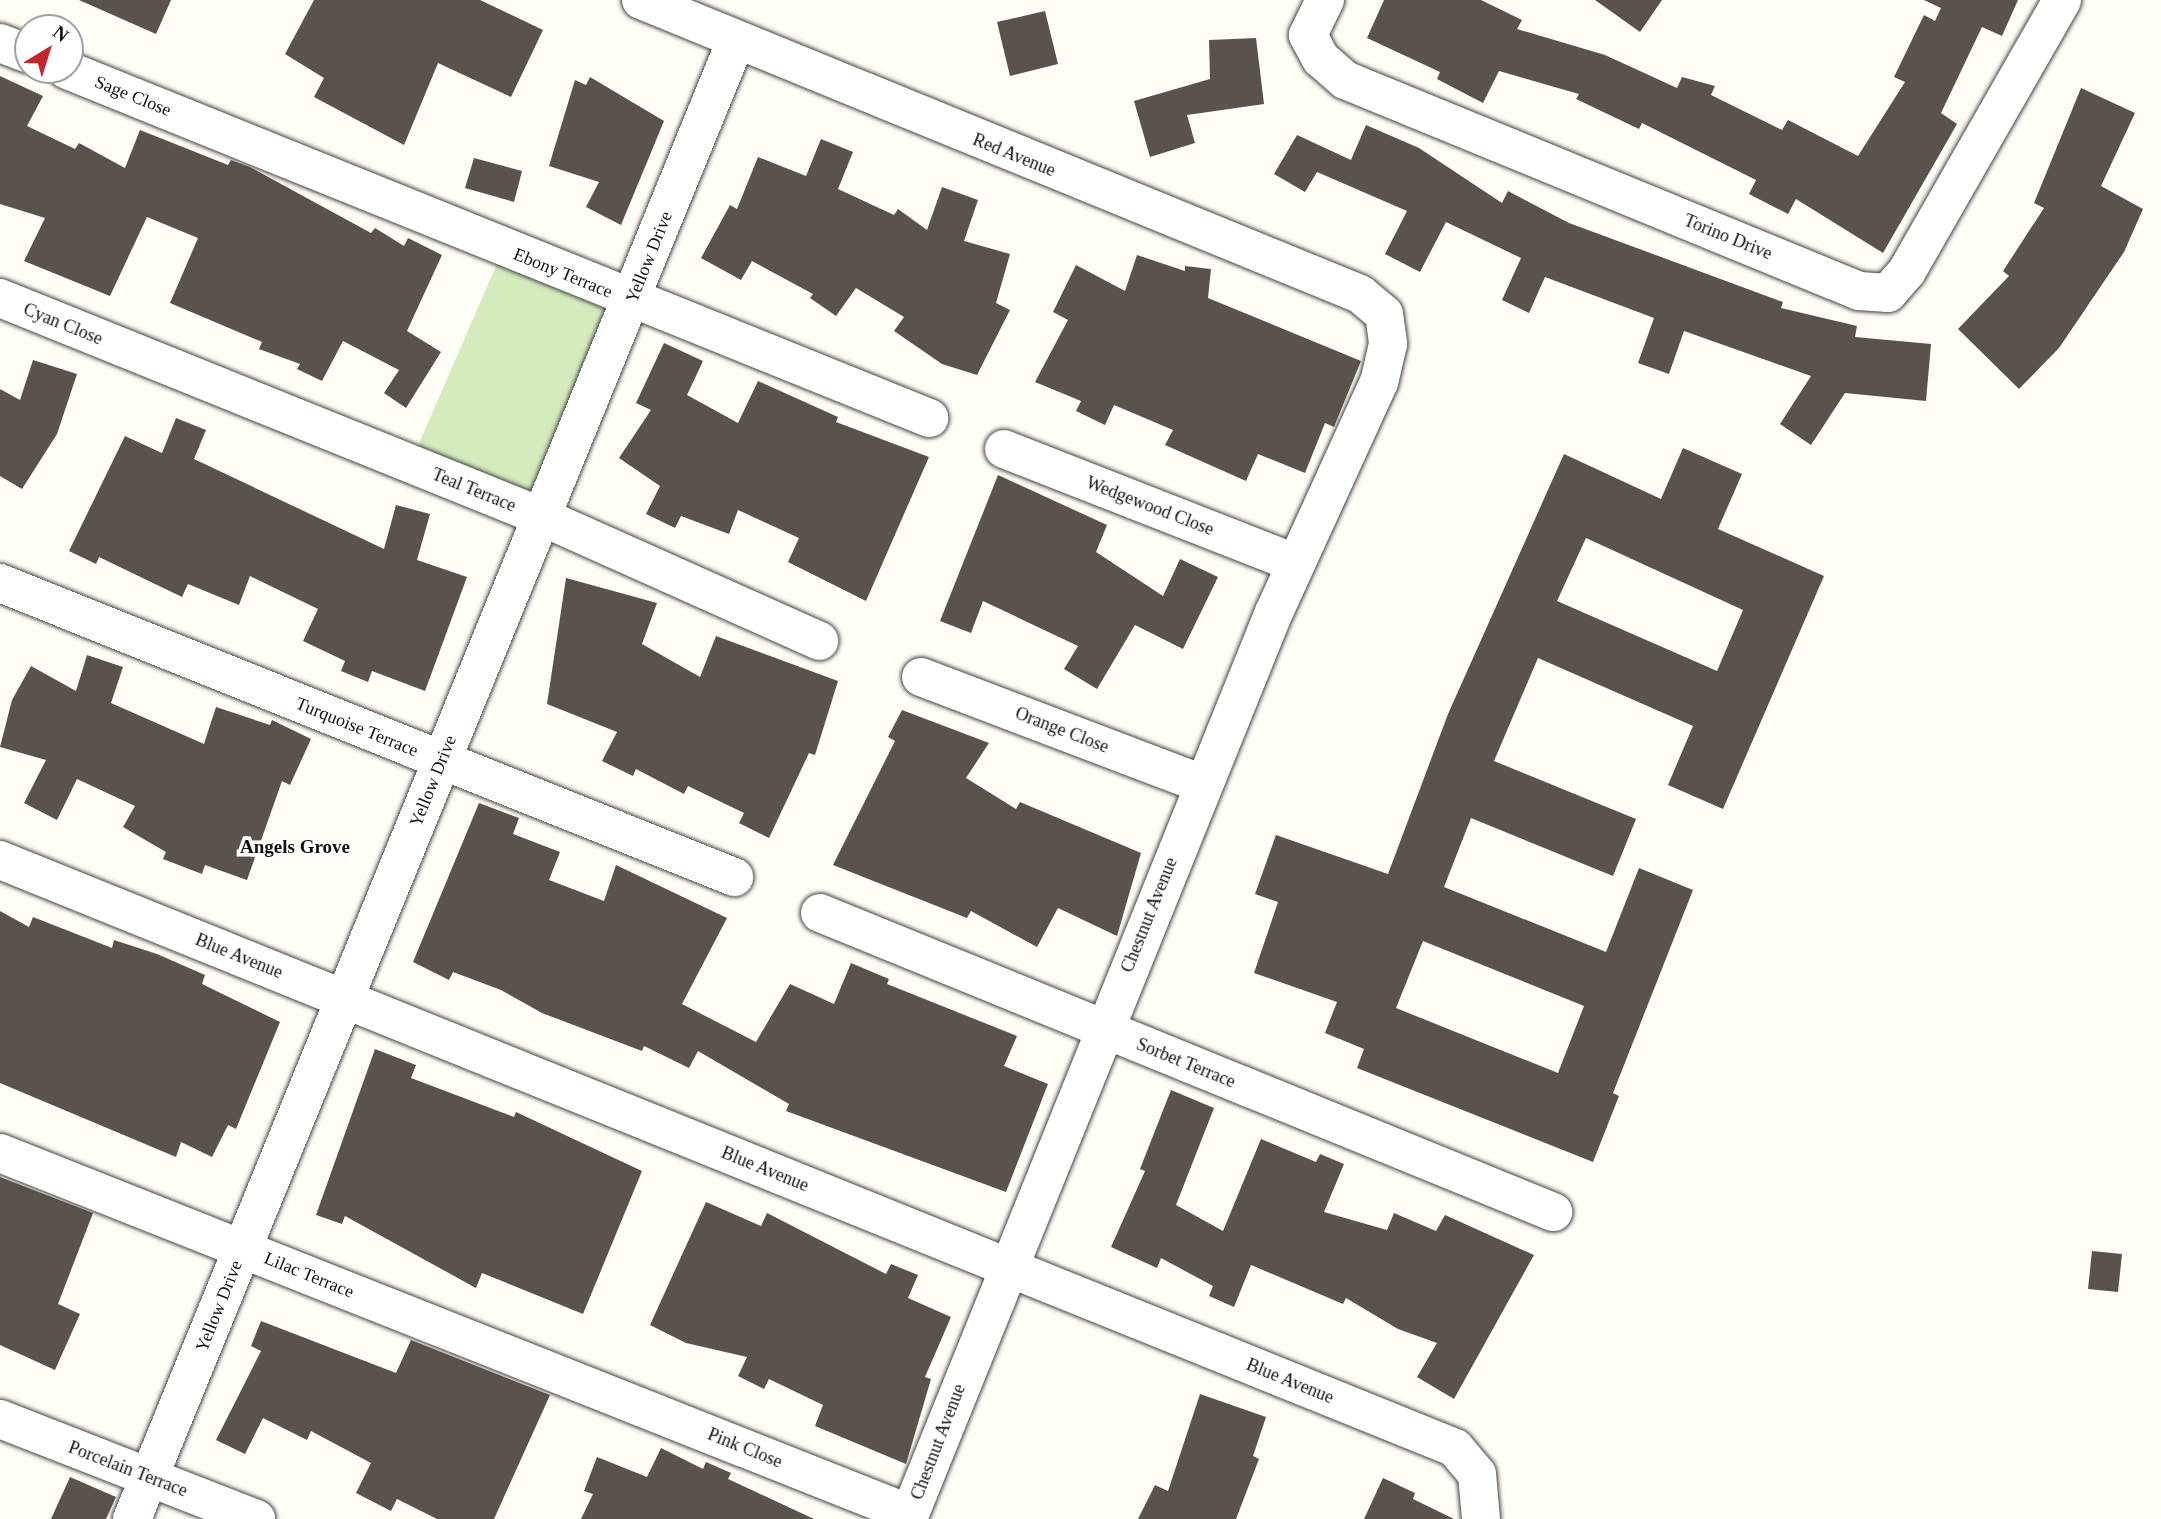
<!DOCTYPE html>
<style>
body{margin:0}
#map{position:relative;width:2161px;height:1519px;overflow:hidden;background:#fffdf5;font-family:Georgia,serif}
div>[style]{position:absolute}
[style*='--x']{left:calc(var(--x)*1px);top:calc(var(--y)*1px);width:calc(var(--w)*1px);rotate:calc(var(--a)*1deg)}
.green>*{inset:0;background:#d5ebbd}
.building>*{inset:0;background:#5a524d}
.roads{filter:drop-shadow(0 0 2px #444) drop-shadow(0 0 2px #444)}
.street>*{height:38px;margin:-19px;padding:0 19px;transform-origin:19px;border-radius:19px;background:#fff}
span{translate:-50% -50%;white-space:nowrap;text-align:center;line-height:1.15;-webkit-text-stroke:7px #fff;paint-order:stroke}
.street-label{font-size:18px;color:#111}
.neighbourhood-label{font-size:19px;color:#111;font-weight:700}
.north{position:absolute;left:14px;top:14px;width:70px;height:70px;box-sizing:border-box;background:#fff;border:2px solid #a0a0a0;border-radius:50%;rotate:38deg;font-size:19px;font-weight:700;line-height:28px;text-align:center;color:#111}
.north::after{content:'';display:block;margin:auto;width:24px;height:32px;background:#c4262e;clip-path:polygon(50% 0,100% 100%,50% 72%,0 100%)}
</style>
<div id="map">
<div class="green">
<div style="clip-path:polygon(499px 259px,612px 307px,530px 503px,414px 455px)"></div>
</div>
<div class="building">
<div style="clip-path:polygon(79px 0,171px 0,156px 34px)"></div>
<div style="clip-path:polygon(314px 0,480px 0,543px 30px,511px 97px,438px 63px,404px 145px,314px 97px,324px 78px,285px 54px)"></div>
<div style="clip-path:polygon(1384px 0,1481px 0,1522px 20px,1517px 29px,1605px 55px,1677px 88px,1682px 77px,1715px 86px,1711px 95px,1782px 130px,1788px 120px,1858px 156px,1905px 82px,1894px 77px,1924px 15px,1935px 21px,1941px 8px,1924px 0,2018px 0,2002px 36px,1982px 27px,1941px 113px,1957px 124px,1883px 253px,1796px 199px,1788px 214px,1749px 194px,1756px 180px,1642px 123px,1639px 129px,1576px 99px,1579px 94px,1499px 71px,1483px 103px,1437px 79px,1440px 72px,1367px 38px)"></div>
<div style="clip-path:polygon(1595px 0,1662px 0,1640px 32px)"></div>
<div style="clip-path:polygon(1045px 11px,1058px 64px,1010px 76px,997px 22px)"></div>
<div style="clip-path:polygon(1256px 38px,1264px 104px,1187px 115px,1195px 143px,1150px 157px,1134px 101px,1210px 79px,1209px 40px)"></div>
<div style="clip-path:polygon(0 76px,43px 96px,27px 126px,75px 149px,79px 143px,125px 168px,140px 130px,228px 165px,231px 160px,250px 167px,371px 233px,375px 228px,404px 246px,408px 238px,442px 255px,407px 331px,441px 352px,406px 408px,384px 393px,399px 370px,343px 341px,322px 381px,297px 369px,300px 364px,259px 349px,262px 342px,170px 303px,198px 238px,147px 217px,110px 296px,24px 261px,45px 218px,0 204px)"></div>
<div style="clip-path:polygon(590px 77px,664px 121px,621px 225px,586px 207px,599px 182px,549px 166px,575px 80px,586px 85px)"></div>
<div style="clip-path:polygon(2081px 88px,2135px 113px,2101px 186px,2143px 209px,2124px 252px,2059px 348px,2019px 389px,1958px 329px,2009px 276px,2003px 271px,2044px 208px,2034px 203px)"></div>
<div style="clip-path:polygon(1366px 125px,1419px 148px,1502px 203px,1508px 191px,1569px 223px,1783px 302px,1781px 308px,1857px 326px,1855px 337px,1931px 344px,1926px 401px,1845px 393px,1811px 445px,1780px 424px,1811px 376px,1684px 331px,1669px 374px,1638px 363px,1654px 318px,1545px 277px,1529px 313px,1502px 300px,1521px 258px,1446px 222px,1420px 272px,1385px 254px,1407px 211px,1317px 172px,1305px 192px,1274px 174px,1297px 135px,1351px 160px)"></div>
<div style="clip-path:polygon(821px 139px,853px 152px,838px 189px,894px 215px,898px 209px,927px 230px,942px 187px,978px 200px,964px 241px,1010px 254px,996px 303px,1010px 310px,977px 375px,942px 364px,894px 331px,904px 317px,856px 288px,836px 316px,810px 298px,813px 294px,752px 261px,741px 280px,701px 258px,730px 205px,737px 209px,758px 157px,806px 176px)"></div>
<div style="clip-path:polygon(474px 158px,522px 171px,514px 202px,465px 188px)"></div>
<div style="clip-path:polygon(1137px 255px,1185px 271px,1185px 266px,1211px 269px,1208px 298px,1361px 361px,1334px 427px,1325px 423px,1305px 473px,1258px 454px,1246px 481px,1165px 445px,1173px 430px,1114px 405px,1105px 425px,1076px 411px,1081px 401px,1035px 382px,1068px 320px,1053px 312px,1076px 265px,1125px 291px)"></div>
<div style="clip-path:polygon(664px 343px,703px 361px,687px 395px,738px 423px,758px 381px,838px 417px,836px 422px,929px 457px,866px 601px,788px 562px,799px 538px,738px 510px,729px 534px,681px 516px,675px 528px,646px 514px,660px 486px,619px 458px,651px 410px,636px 403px)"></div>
<div style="clip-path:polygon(33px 360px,77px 374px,57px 434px,22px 489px,0 476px,0 389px,20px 400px)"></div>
<div style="clip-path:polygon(176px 418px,206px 430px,194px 459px,384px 549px,396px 505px,430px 514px,417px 560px,467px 577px,425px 691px,372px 671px,368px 682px,341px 671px,345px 661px,303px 641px,318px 609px,250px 576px,239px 605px,188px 584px,182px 597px,99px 557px,96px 564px,69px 551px,125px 436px,162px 453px)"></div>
<div style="clip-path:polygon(evenodd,1683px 448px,1742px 474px,1718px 529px,1824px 576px,1723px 809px,1668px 785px,1693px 726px,1538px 658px,1494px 761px,1636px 819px,1613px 876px,1471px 818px,1444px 887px,1606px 952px,1639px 868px,1693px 890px,1613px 1093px,1619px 1096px,1593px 1162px,1357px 1068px,1364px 1049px,1325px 1033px,1337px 1002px,1254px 973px,1278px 902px,1255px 894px,1276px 835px,1388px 874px,1448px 714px,1564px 454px,1661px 499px,1683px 448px,1586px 538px,1743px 610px,1717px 671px,1557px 601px,1586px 538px,1683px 448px,1423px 941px,1584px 1006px,1558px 1073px,1396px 1008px,1423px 941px)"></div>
<div style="clip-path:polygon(998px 475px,1107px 525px,1096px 552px,1163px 596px,1180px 559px,1218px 577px,1183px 649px,1135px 625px,1097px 689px,1064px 669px,1078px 646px,983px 601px,971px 633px,940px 621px)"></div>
<div style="clip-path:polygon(566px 578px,657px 603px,642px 644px,700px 677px,716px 636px,838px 681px,815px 755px,809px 753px,769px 838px,739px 823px,744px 813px,688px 786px,684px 794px,636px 769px,633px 776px,602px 761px,617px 732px,547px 704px)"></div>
<div style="clip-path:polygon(87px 655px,123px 667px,111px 703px,204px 744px,216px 707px,270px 725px,272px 720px,311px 739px,290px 785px,282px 781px,247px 880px,205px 865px,202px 874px,163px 859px,166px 852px,123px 827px,135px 806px,77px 779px,57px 820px,24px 803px,46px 760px,0 747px,12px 700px,31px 666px,76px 691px)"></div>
<div style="clip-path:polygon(902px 710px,989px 743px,966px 778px,1016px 809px,1020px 802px,1141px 853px,1117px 936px,1058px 908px,1037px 947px,971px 911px,967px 918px,833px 865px,895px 741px,888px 737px)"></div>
<div style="clip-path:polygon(479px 803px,519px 818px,513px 834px,560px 852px,549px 880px,604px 901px,616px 865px,727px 918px,682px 1004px,756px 1042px,790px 984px,834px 1004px,851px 963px,889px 979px,887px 984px,1017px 1036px,1004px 1066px,1048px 1084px,1006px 1192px,786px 1111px,789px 1104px,698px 1051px,689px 1068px,644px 1046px,642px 1051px,542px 1013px,501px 990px,453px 972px,449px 980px,413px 962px)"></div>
<div style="clip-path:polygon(0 911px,29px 927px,33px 917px,112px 948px,114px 940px,157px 954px,205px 975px,202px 984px,280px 1022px,236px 1129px,228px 1125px,212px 1157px,181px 1142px,176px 1157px,0 1083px)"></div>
<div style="clip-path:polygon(375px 1049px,416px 1065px,411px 1078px,514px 1117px,516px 1112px,642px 1171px,583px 1314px,482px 1273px,476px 1288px,345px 1216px,342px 1224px,316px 1215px)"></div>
<div style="clip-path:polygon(1171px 1090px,1214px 1108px,1176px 1205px,1223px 1231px,1261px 1139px,1316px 1162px,1320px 1154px,1344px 1164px,1324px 1212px,1387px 1230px,1394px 1213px,1436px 1231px,1445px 1215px,1534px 1255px,1454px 1399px,1417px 1377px,1437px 1343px,1398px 1329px,1346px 1298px,1343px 1304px,1251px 1265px,1234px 1307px,1209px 1296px,1213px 1286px,1161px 1258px,1157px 1268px,1111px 1247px,1145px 1171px,1140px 1169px)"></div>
<div style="clip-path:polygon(0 1177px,93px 1213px,58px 1304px,80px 1314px,55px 1370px,0 1345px)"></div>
<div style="clip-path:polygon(706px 1202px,761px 1226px,767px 1213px,886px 1274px,891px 1264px,918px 1275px,908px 1298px,951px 1317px,925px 1377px,931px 1379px,906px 1464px,815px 1426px,823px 1405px,769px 1379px,764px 1389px,738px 1376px,747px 1357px,686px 1343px,650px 1325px)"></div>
<div style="clip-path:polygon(2092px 1251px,2122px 1254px,2118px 1292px,2088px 1289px)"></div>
<div style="clip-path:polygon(261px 1321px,396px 1373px,411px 1340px,550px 1395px,494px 1519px,437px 1519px,397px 1499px,391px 1511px,356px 1493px,371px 1463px,311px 1431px,307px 1440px,263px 1418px,245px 1454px,216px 1440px,261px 1351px,251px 1346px)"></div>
<div style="clip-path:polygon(1200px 1394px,1266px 1417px,1253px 1456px,1259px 1459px,1236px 1519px,1138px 1519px,1155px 1485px,1168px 1491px)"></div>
<div style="clip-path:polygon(661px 1448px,703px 1469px,706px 1462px,731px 1473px,728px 1479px,814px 1519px,581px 1519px,593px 1494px,584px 1491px,597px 1457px,647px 1477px)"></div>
<div style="clip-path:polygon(70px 1477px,116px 1497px,106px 1519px,51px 1519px)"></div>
<div style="clip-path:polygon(1383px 1478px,1415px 1493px,1413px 1499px,1454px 1519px,1364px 1519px)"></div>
</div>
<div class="roads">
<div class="street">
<div style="--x:641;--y:0;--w:777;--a:22.24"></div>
<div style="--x:1360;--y:294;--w:31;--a:40"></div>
<div style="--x:1384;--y:314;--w:30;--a:82"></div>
<div style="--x:1388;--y:344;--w:39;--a:103"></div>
<div style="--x:1379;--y:382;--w:253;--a:114.5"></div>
<div style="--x:1274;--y:612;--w:978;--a:111.98"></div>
<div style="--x:1325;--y:0;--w:39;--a:116"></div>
<div style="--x:1308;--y:35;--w:27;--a:62"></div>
<div style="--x:1321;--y:59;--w:32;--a:41"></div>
<div style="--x:1345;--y:80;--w:556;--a:22.32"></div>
<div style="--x:1859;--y:291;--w:29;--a:4"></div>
<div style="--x:1888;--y:293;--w:29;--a:-49"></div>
<div style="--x:1907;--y:271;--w:312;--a:-60.2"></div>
<div style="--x:0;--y:43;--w:30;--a:21"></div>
<div style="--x:67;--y:70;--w:930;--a:21.98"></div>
<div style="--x:0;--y:298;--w:582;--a:21.98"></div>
<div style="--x:540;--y:516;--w:306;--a:24.1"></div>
<div style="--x:1004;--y:449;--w:313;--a:21.4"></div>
<div style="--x:0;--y:583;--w:791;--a:21.83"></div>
<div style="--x:921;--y:677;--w:302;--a:20.8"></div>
<div style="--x:0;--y:860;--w:1569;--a:22"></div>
<div style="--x:1455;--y:1448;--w:34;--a:50"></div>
<div style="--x:1477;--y:1474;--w:45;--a:84.9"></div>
<div style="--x:820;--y:913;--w:792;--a:22.19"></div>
<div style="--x:0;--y:1153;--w:979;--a:21.64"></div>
<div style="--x:0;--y:1419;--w:275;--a:21.3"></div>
<div style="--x:132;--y:1519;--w:1594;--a:-67.78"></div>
</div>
</div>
<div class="street-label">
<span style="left:133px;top:96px;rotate:22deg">Sage Close</span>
<span style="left:1014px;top:155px;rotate:22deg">Red Avenue</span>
<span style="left:1728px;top:237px;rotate:22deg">Torino Drive</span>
<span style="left:649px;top:257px;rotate:-68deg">Yellow Drive</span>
<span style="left:563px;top:273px;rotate:22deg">Ebony Terrace</span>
<span style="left:63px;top:324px;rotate:22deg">Cyan Close</span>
<span style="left:474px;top:490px;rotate:22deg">Teal Terrace</span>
<span style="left:1150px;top:506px;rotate:21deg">Wedgewood Close</span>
<span style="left:357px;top:727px;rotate:22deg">Turquoise Terrace</span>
<span style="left:1062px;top:730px;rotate:21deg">Orange Close</span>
<span style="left:433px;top:781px;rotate:-68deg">Yellow Drive</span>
<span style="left:1149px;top:915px;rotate:-68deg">Chestnut Avenue</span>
<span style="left:239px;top:956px;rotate:22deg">Blue Avenue</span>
<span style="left:1186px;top:1063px;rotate:22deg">Sorbet Terrace</span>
<span style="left:765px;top:1169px;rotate:22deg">Blue Avenue</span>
<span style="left:309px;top:1275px;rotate:22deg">Lilac Terrace</span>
<span style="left:219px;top:1306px;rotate:-68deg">Yellow Drive</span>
<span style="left:1290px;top:1381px;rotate:22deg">Blue Avenue</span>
<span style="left:938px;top:1442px;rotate:-69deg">Chestnut Avenue</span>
<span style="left:745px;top:1448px;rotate:22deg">Pink Close</span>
<span style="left:128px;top:1469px;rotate:21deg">Porcelain Terrace</span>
</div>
<div class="neighbourhood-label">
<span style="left:295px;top:847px">Angels Grove</span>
</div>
<div class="north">N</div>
</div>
